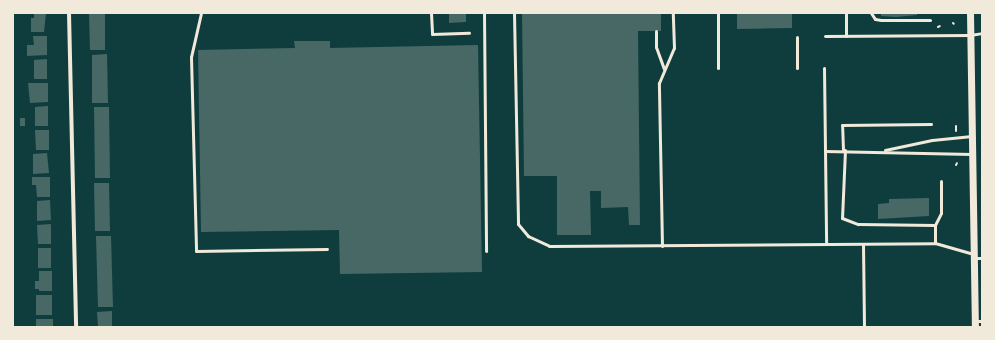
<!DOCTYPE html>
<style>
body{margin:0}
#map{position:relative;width:995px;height:340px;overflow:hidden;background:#0f3d3e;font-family:"Archivo Narrow",sans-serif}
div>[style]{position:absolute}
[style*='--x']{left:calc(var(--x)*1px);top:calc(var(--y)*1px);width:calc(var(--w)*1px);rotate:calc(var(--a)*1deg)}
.building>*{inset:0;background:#486865}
.path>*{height:2px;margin:-1px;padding:0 1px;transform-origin:1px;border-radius:1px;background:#f1e9da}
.service>*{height:3px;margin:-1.5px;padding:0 1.5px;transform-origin:1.5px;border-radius:1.5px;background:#f1e9da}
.minor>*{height:4px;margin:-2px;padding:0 2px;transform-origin:2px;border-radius:2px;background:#f1e9da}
.tertiary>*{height:7px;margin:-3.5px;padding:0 3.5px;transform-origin:3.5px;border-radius:3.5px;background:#f1e9da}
span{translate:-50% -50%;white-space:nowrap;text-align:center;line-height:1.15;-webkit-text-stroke:3px #f1e9da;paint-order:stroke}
.frame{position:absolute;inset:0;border:14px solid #f1e9da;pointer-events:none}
</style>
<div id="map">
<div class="building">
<div style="clip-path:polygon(34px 13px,46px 13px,44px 32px,31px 32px,31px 18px,34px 18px)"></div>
<div style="clip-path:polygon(89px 13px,105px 13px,105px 50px,90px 50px)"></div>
<div style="clip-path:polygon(449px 13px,466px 13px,466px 22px,449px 23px)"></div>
<div style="clip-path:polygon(522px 13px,661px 13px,661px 31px,638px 31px,640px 225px,629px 225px,628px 207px,601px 208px,601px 191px,590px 191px,591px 235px,557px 235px,557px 176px,524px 176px)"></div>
<div style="clip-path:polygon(737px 13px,792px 13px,792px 28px,737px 29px)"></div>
<div style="clip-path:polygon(881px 13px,917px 13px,917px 15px,896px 17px,881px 16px)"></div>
<div style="clip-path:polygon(33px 36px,47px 36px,47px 55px,27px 56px,27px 45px,34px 45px)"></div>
<div style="clip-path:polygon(294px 41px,330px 41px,330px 48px,478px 45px,482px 272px,340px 274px,339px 230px,201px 232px,198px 50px,295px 48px)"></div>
<div style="clip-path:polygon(107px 54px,108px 103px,92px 103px,92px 55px)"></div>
<div style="clip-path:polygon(47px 59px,47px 79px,34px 79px,34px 60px)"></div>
<div style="clip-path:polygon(28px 83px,48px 83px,48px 102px,30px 103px)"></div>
<div style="clip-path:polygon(48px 106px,48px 126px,35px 126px,35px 107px)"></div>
<div style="clip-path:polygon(94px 107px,109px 107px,110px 178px,95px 178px)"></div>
<div style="clip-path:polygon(20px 118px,25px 118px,25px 126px,20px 126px)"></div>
<div style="clip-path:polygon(35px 130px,49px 130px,49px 150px,36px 150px)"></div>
<div style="clip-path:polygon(47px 153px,49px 173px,33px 174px,33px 154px)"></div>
<div style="clip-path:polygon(32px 177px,50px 177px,50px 197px,37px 197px,36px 185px,32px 185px)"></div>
<div style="clip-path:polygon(94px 183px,109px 183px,110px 231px,95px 231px)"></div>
<div style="clip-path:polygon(929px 198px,929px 216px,878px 219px,878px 204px,889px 203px,889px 199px)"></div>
<div style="clip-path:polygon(50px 200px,51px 220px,37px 221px,37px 201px)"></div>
<div style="clip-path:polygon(51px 224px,51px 244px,38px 244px,37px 225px)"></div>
<div style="clip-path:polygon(96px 236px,111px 236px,113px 307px,98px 307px)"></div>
<div style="clip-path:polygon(38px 248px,51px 248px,51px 268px,38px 268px)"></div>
<div style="clip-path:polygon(39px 271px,52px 271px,52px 291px,39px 291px,39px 289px,35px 289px,35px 281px,39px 281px)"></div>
<div style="clip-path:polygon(36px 295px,52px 295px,52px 315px,36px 315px)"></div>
<div style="clip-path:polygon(112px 311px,112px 327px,98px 327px,97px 312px)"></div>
<div style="clip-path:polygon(36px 319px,53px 319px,53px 327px,36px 326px)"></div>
</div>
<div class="path">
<div style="--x:953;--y:23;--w:1;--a:45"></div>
<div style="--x:938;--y:27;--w:2;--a:-27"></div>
<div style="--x:956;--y:126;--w:5;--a:90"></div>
<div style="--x:956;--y:165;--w:2;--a:-63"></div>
</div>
<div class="service">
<div style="--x:201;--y:13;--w:45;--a:102.8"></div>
<div style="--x:191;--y:57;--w:194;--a:88.5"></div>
<div style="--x:196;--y:251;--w:131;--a:-0.9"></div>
<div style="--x:431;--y:13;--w:21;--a:87"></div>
<div style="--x:432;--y:34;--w:37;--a:-2"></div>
<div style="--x:484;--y:13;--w:238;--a:89.5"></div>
<div style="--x:514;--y:13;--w:211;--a:88.9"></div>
<div style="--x:518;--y:224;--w:16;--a:50"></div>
<div style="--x:528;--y:236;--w:23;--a:25"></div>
<div style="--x:549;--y:246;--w:386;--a:-0.4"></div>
<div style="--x:935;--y:243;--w:40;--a:16"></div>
<div style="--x:718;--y:13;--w:55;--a:90"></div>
<div style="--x:846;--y:13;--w:23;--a:90"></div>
<div style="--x:871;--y:13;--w:7;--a:56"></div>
<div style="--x:875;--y:19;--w:6;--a:9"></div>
<div style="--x:881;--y:20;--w:49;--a:0"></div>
<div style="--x:656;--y:31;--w:16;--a:90"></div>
<div style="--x:656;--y:47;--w:23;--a:70"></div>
<div style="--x:825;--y:36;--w:145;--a:-0.4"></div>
<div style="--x:970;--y:35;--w:12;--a:-9"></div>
<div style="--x:797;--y:37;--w:31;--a:90"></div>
<div style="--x:824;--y:68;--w:175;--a:89.3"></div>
<div style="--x:843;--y:150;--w:25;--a:-92"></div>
<div style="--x:842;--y:125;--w:89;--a:-0.6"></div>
<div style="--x:845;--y:150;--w:68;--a:92.5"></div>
<div style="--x:842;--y:218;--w:17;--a:21"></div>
<div style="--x:858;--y:224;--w:77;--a:0.7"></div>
<div style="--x:885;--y:150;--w:48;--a:-12"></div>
<div style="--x:932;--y:140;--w:40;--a:-5.7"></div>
<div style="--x:825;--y:151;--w:147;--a:1.2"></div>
<div style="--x:935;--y:243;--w:18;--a:-90"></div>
<div style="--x:935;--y:225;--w:13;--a:-63"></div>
<div style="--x:941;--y:213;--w:32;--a:-90"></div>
<div style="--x:863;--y:244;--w:83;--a:89.3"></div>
<div style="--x:662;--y:246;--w:163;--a:-91.1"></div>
<div style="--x:659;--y:83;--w:38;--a:-67"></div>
<div style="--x:674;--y:48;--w:35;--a:-92"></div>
<div style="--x:975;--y:258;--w:7;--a:0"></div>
<div style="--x:974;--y:321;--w:8;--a:0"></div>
</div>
<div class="minor">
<div style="--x:69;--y:13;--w:314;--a:88.7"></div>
</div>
<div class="tertiary">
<div style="--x:970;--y:13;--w:314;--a:89.1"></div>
</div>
<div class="frame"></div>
</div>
